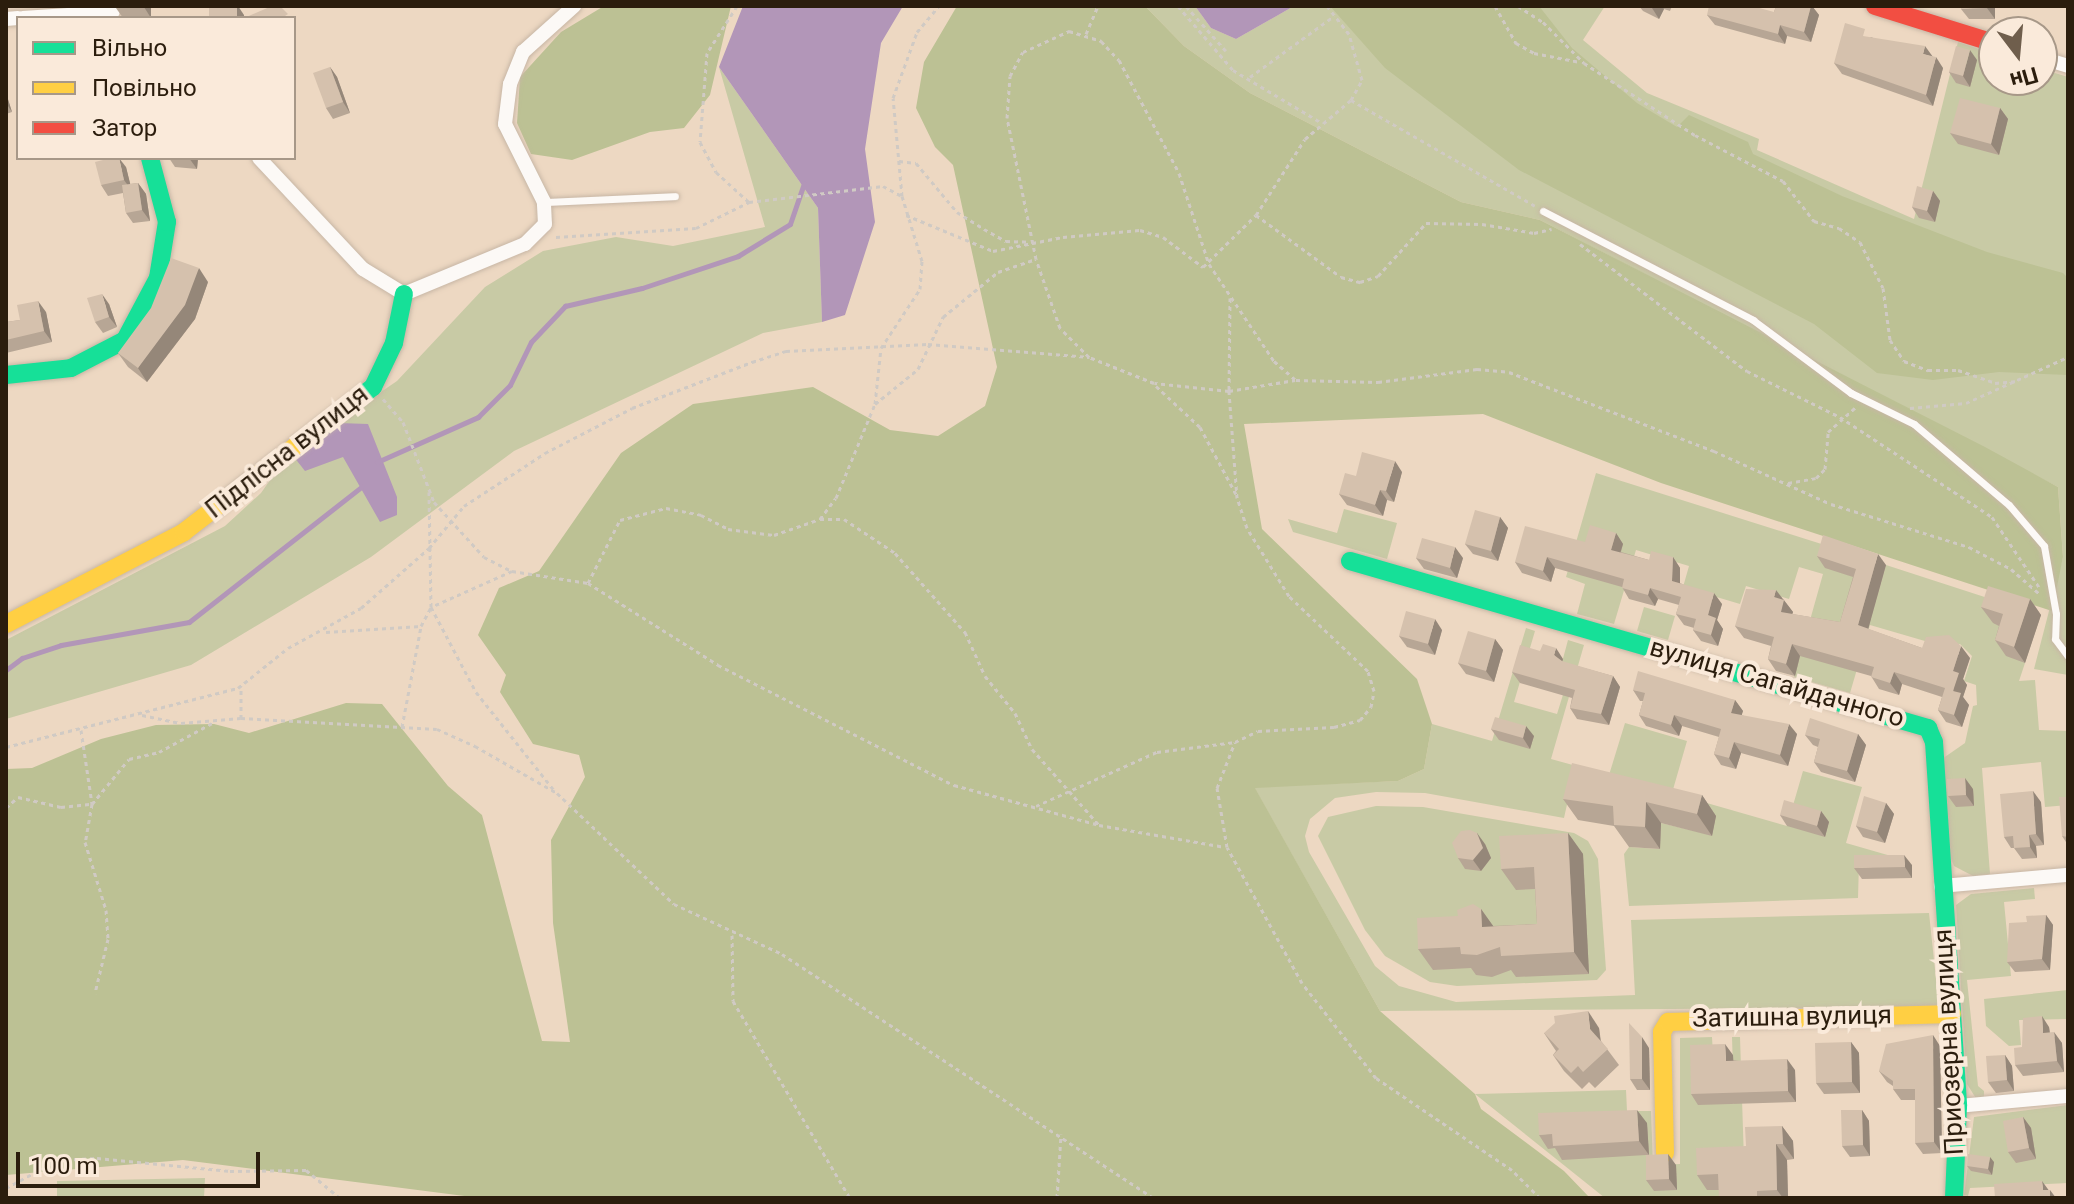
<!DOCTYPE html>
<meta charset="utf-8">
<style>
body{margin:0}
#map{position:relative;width:2074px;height:1204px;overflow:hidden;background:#edd8c2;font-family:Roboto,sans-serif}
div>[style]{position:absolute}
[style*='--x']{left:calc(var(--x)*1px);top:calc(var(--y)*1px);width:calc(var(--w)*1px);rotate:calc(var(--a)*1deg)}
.green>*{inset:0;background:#c8caa5}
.forest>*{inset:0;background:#bcc194}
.water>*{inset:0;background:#b296b8}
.stream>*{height:5px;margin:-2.5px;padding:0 2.5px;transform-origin:2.5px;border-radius:2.5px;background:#b296b8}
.path>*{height:3px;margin-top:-1.5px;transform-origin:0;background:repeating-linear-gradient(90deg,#d0cac4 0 4px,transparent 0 8px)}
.roads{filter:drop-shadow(0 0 2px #c7b6a5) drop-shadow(0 0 2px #c7b6a5)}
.lane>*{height:7px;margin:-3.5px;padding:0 3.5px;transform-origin:3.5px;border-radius:3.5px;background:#fcf9f6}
.street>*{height:14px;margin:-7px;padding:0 7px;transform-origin:7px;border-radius:7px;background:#fcf9f6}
.fast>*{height:18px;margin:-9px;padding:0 9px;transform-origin:9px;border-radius:9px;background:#16e098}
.slow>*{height:18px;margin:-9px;padding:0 9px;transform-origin:9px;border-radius:9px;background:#ffcf43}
.jam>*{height:18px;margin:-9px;padding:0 9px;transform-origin:9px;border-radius:9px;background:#f24e42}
.wall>*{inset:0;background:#b7a695}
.shaded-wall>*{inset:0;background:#958779}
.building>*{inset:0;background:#d5c1ad}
span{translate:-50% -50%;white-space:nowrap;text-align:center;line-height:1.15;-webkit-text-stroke:8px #faeada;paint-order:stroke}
.street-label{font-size:26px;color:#2b1d0d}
.frame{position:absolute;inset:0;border:8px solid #2b1d0d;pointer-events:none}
.legend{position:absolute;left:16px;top:16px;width:280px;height:144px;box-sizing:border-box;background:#faeada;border:2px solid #a79888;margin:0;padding:10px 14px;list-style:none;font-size:24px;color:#2b1d0d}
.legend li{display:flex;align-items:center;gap:16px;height:40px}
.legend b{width:40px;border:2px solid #a79888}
.north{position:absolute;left:1978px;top:16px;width:80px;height:80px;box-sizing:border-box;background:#faeada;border:2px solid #a79888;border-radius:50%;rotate:164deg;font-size:22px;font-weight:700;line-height:32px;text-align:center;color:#2b1d0d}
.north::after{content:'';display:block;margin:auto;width:28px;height:36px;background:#6f5e4c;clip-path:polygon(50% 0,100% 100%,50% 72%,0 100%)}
.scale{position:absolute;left:16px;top:1152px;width:244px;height:36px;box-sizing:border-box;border:4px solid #2b1d0d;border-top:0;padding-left:10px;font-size:24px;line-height:28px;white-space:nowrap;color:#2b1d0d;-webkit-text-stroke:6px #faeada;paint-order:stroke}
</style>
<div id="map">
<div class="green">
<div style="clip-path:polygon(1145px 6px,1195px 6px,1211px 28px,1236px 39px,1294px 6px,1605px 6px,1583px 40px,1647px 93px,1759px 139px,1757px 150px,1914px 219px,1958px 42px,1994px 54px,1994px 80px,2042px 80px,2042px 69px,2068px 77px,2068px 675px,2034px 669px,2063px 557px,2058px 487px,1540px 220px,1461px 202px,1250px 93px,1184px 46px)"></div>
<div style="clip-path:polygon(719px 67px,818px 208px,822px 322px,763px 333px,514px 451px,371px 557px,191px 665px,6px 719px,6px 640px,225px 526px,261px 493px,287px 456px,397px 381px,485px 287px,543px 251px,616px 237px,673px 246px,765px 227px)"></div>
<div style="clip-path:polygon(1596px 473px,1831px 547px,1864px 581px,1871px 618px,1886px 565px,2000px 602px,2025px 663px,2019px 681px,2035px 680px,2039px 730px,2068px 731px,2068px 805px,2045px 807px,2041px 762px,1982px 768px,1990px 874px,1973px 876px,1954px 866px,1945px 843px,1942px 759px,1965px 743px,1973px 706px,1977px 705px,1976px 685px,1964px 681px,1972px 656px,1960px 644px,1942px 646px,1870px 625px,1850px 693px,1794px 677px,1823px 574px,1799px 567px,1789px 599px,1746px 586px,1740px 604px,1683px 587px,1689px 566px,1636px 550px,1614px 624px,1577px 614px,1585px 584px,1566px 577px)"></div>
<div style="clip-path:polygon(1344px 509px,1397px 523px,1387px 559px,1293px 532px,1288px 519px,1337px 533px)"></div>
<div style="clip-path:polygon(1644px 607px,1675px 616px,1668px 640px,1637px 631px)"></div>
<div style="clip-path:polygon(1526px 628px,1535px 631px,1514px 702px,1557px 714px,1571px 669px,1561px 666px,1568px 640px,1584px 645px,1551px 759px,1609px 775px,1625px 723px,1687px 741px,1672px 793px,1787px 826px,1803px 771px,1862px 787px,1846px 843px,1891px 856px,1859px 863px,1858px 898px,1629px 906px,1624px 854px,1629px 847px,1659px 849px,1661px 823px,1711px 835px,1572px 782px,1564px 818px,1425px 793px,1376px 792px,1335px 798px,1310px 819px,1305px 836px,1309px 852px,1375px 966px,1399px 986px,1456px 1002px,1635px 995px,1631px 920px,1929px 913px,1939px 1007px,1380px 1011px,1254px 787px,1398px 781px,1424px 769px,1432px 724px,1492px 741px)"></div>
<div style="clip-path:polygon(1376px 806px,1423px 807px,1574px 833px,1588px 841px,1598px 859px,1606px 970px,1597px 980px,1457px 986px,1430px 982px,1385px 956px,1365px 930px,1318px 836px,1328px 817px)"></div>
<div style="clip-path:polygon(2034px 888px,2035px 899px,2004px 902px,2011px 976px,1967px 980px,1978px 1086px,1984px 1091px,1984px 1101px,1977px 1100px,1967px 1084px,1956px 905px,1971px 894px)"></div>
<div style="clip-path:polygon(2068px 990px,2068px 1019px,2019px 1020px,2021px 1045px,2009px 1046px,1986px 1026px,1984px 999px)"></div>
<div style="clip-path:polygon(1712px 1037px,1713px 1055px,1698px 1104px,1734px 1104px,1732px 1037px,1740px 1037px,1744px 1161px,1788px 1198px,1605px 1198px,1475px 1094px,1626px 1090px,1627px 1111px,1651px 1111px,1653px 1165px,1680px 1164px,1680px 1038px)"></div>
<div style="clip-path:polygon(2068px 1105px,2068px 1183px,1970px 1188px,1968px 1196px,1964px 1195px,1974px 1117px)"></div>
<div style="clip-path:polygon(205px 1178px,204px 1198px,57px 1198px,57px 1181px)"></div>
</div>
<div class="forest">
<div style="clip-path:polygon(604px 6px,731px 6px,710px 95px,684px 128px,650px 132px,572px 160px,531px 154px,517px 123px,520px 77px,561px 32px)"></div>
<div style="clip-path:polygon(957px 6px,1145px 6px,1184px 46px,1250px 93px,1461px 202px,1540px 220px,1985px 447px,2058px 487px,2063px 557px,2052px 611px,1661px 483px,1483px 414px,1244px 424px,1262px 529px,1417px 679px,1432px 724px,1424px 769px,1398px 781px,1255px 788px,1380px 1011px,1475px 1094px,1481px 1109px,1564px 1171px,1590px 1198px,480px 1198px,183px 1160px,6px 1175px,6px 769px,32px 768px,101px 739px,156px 725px,214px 724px,249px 733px,346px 703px,382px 704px,448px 786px,482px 815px,542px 1041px,570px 1042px,553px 923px,551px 840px,585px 777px,579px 755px,533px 744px,500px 692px,506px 675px,478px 635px,499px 588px,539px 571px,621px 453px,693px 404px,813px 387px,890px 430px,938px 436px,985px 406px,997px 367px,953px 165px,935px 147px,916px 108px,924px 62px)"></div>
<div style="clip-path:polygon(1330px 6px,1539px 6px,1572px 48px,1637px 103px,1677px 127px,1689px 115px,1748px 142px,1753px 154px,1842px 196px,1987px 252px,2063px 273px,2068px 278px,2068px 375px,1999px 372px,1933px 380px,1877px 373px,1814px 324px,1519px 170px,1385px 68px)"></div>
</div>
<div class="water">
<div style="clip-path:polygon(743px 6px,903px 6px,881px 43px,865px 149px,875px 222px,845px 315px,822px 322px,818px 208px,719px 67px)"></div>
<div style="clip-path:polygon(1195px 6px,1294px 6px,1236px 39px,1211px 28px)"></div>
<div style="clip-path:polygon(339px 423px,368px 424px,397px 497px,397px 515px,380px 522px,343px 457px,305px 471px,294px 457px)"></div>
</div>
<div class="stream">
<div style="--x:377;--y:462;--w:111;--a:-24"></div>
<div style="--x:478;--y:417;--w:45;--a:-45"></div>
<div style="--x:510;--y:385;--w:48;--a:-64"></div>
<div style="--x:531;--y:342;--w:50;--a:-46.6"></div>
<div style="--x:565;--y:306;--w:79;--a:-13.2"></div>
<div style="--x:642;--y:288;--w:101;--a:-18.4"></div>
<div style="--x:738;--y:256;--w:61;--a:-31.6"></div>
<div style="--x:790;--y:224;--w:43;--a:-71.1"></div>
<div style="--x:6;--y:670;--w:20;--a:-37"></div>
<div style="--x:22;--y:658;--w:41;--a:-18.4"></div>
<div style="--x:61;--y:645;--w:130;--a:-10.2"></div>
<div style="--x:189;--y:622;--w:219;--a:-38.1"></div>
</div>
<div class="path">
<div style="--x:737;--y:6;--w:56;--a:122.6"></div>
<div style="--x:707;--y:53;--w:89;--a:94.5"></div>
<div style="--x:700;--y:142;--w:34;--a:62"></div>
<div style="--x:716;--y:172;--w:45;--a:42.3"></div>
<div style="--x:1178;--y:6;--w:84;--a:49.3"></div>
<div style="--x:1233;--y:70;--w:104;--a:30.8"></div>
<div style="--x:1186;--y:6;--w:60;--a:48.4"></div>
<div style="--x:1495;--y:6;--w:43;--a:60.4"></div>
<div style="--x:1516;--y:43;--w:21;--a:29"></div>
<div style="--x:1534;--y:53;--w:47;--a:11.1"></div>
<div style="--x:1518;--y:6;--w:30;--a:33"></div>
<div style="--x:1543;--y:22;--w:58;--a:45"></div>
<div style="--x:1584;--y:63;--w:132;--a:33"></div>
<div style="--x:1695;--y:135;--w:99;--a:27.6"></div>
<div style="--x:1783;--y:181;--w:51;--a:52.2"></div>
<div style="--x:1814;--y:221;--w:26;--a:16"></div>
<div style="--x:1839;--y:228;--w:25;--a:34"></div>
<div style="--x:1860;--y:242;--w:51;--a:63.4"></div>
<div style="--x:1883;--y:288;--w:52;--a:82.3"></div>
<div style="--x:1890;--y:340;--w:25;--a:56"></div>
<div style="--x:1904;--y:361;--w:26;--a:21"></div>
<div style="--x:1928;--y:370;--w:30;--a:0"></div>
<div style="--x:1958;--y:370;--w:39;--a:19"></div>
<div style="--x:1995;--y:383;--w:23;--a:-5"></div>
<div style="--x:1086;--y:34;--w:30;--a:-67"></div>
<div style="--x:1250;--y:77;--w:104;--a:-36"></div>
<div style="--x:1351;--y:100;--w:212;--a:29.9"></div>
<div style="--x:899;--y:161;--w:17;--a:7"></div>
<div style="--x:916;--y:163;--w:64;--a:50.1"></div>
<div style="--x:957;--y:212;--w:32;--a:32"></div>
<div style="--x:984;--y:229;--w:25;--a:29"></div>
<div style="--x:1006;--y:241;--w:24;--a:2"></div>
<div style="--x:906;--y:215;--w:94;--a:22.5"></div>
<div style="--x:993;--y:251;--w:71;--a:-11.3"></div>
<div style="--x:1063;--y:237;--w:77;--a:-5.2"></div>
<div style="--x:1140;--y:230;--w:24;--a:17"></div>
<div style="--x:1163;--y:237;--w:50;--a:36.9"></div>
<div style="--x:1203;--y:267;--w:74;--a:-44.5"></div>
<div style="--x:1256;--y:215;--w:90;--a:-57.2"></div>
<div style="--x:1305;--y:139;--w:60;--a:-40.3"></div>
<div style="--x:1351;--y:100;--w:23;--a:-61"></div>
<div style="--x:1362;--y:80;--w:48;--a:-105.8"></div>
<div style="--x:1349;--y:34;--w:36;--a:-128"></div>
<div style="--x:1256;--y:215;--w:105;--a:36.1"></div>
<div style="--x:1341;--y:277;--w:20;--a:15"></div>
<div style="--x:1360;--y:282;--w:19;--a:-18"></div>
<div style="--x:1378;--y:276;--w:72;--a:-47.8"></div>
<div style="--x:1426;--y:223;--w:56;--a:1"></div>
<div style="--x:1482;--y:224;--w:53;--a:9.8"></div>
<div style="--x:1534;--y:233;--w:18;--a:-13"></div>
<div style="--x:556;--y:237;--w:140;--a:-3.7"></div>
<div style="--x:696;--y:228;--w:59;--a:-26.1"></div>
<div style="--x:749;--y:202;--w:135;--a:-6.8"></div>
<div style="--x:883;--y:186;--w:21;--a:28"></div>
<div style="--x:1580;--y:244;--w:210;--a:37.3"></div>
<div style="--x:1747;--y:371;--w:104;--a:26.3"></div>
<div style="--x:1840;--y:417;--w:182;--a:33.3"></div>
<div style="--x:1992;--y:517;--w:84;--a:56.1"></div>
<div style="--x:1230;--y:298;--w:93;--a:90.6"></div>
<div style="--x:1229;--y:391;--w:67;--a:-9.5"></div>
<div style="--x:1156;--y:386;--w:60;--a:43"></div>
<div style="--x:1200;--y:427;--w:76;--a:61.8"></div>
<div style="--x:383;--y:399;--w:30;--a:49"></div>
<div style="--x:403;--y:422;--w:86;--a:68.8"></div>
<div style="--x:434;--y:502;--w:74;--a:47.7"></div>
<div style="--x:484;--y:557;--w:31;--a:27"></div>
<div style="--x:512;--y:571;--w:77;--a:9"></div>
<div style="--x:588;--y:583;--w:154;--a:32.2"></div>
<div style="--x:718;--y:665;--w:265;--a:27"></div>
<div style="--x:954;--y:785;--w:150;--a:15.4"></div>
<div style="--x:1099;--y:825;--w:128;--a:9.9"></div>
<div style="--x:875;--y:404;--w:56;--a:-83.9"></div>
<div style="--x:881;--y:348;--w:71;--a:-56.5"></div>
<div style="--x:920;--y:289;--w:28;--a:-86"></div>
<div style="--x:922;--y:261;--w:68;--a:-107.1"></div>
<div style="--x:902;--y:196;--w:98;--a:-95.2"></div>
<div style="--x:893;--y:98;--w:70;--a:-70"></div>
<div style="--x:917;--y:32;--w:34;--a:-50"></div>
<div style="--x:1910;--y:408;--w:56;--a:-5.1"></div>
<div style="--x:1966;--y:403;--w:112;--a:-24.3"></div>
<div style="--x:1788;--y:483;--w:28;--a:-10"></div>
<div style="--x:1816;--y:478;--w:13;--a:-45"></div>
<div style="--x:1825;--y:469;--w:37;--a:-85"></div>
<div style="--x:1828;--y:432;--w:38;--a:-42"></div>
<div style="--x:820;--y:519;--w:26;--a:-53"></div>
<div style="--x:836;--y:498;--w:102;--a:-67.5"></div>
<div style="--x:875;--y:404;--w:55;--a:-39.1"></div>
<div style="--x:918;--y:369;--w:58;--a:-64.3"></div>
<div style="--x:943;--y:317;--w:71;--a:-39.3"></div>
<div style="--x:998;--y:272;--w:40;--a:-18.9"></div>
<div style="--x:512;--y:571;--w:89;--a:156"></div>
<div style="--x:431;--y:607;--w:96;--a:62.1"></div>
<div style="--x:476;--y:692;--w:125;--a:51.5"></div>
<div style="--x:588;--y:583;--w:71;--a:-63.1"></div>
<div style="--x:620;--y:520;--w:48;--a:-14.6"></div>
<div style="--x:666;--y:508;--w:36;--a:11"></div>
<div style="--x:701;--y:515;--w:30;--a:27"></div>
<div style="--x:728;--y:529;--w:46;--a:7.4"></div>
<div style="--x:774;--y:535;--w:49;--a:-19.2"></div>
<div style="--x:820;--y:519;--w:24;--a:0"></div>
<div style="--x:844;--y:519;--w:61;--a:33.7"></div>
<div style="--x:895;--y:553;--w:106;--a:48.5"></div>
<div style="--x:965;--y:632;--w:48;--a:65.6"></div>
<div style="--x:985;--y:676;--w:48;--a:51"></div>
<div style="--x:1015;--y:713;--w:40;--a:65"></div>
<div style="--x:1032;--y:749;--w:101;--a:48.6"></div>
<div style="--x:326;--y:632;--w:95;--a:-3.6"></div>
<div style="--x:421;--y:626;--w:21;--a:-62"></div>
<div style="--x:431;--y:607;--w:115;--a:-91"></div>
<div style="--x:142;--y:715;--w:40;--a:12"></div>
<div style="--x:181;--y:723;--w:60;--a:-4.8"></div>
<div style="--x:241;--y:718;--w:196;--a:3.2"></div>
<div style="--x:437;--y:729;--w:42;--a:24.1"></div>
<div style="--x:475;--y:746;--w:95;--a:29.8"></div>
<div style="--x:557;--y:793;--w:161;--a:43.5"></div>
<div style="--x:674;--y:904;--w:119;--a:24.8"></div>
<div style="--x:782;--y:954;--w:445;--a:33.3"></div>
<div style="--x:241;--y:718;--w:32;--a:-90"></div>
<div style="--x:402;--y:727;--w:103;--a:-79.3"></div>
<div style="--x:81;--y:730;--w:75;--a:81.5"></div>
<div style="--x:92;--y:804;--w:39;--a:100"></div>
<div style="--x:85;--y:842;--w:71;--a:72.8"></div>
<div style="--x:106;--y:910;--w:29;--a:86"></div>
<div style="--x:108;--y:939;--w:56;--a:103.5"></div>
<div style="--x:6;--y:747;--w:239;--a:-14.3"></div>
<div style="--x:238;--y:688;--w:64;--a:-38.7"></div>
<div style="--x:288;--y:648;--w:83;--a:-28.7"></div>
<div style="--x:361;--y:608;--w:91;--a:-41.4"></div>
<div style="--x:429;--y:548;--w:55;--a:-50.2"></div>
<div style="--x:464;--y:506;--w:97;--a:-33.2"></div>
<div style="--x:545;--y:453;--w:98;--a:-27.3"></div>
<div style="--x:632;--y:408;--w:129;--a:-21"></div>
<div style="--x:752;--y:362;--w:36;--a:-18"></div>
<div style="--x:786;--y:351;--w:142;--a:-2.8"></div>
<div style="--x:928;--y:344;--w:162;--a:4.6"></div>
<div style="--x:1036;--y:806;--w:133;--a:-24.1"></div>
<div style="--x:1157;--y:752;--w:79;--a:-7.3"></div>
<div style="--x:6;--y:808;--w:16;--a:-43"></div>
<div style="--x:18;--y:797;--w:44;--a:13.1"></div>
<div style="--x:61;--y:807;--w:31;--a:-6"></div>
<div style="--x:92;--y:804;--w:58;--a:-50.6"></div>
<div style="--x:129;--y:759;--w:31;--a:-13"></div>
<div style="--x:159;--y:752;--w:63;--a:-28.6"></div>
<div style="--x:732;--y:935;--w:66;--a:89.1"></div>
<div style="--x:733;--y:1001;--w:229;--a:59.3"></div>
<div style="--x:6;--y:1188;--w:59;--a:-28.3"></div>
<div style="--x:58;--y:1160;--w:39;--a:-3"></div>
<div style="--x:97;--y:1158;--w:134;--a:5.6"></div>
<div style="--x:230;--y:1171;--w:76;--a:-0.8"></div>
<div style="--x:306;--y:1170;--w:44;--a:39.5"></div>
<div style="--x:1057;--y:1198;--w:64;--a:-86.4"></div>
<div style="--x:1540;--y:1198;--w:40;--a:-135"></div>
<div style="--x:1512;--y:1170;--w:164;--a:-145.9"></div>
<div style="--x:1376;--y:1078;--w:120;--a:-127.9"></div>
<div style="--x:1302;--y:983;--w:155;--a:-118.9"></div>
<div style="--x:1227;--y:847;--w:60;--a:-99.6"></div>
<div style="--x:1217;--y:788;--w:49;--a:-68.6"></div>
<div style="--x:1235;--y:742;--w:25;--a:-26"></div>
<div style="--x:1258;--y:731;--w:76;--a:-3"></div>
<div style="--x:1334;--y:727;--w:27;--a:-15"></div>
<div style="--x:1360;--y:720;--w:17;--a:-50"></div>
<div style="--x:1371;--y:707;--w:16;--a:-79"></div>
<div style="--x:1374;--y:691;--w:21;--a:-107"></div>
<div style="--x:1368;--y:671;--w:109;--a:-136.5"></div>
<div style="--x:1289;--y:596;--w:80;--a:-121.7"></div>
<div style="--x:1247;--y:528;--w:32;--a:-108"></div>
<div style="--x:1237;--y:498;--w:107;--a:-94.3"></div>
<div style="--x:1229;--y:391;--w:75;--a:-173.9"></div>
<div style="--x:1154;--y:383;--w:70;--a:-158.2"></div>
<div style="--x:1089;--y:357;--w:41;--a:-135"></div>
<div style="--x:1060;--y:328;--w:73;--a:-109.2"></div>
<div style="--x:1036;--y:259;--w:144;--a:-101.6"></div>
<div style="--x:1007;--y:118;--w:42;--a:-85.9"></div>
<div style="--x:1010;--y:76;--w:27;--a:-62"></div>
<div style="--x:1023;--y:52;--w:51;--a:-24.5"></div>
<div style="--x:1069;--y:31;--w:34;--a:17"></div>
<div style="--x:1101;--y:41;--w:26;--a:47"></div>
<div style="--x:1119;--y:60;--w:128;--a:62"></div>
<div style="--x:1179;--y:173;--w:96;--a:71.8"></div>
<div style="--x:1209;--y:264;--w:117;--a:56.2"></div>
<div style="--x:1274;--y:361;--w:29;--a:41"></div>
<div style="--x:1296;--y:380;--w:82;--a:1.4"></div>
<div style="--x:1378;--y:382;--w:100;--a:-7.5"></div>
<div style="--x:1477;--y:369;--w:32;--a:5"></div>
<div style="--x:1509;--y:372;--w:220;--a:21.1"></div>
<div style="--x:1714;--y:451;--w:128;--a:24.4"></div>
<div style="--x:1831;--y:504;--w:145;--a:17.3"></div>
<div style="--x:1969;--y:547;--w:47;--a:27.6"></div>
<div style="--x:2011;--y:569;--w:37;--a:41"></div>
</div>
<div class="roads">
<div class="lane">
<div style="--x:544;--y:202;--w:131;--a:-2.6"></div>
<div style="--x:1543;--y:211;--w:237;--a:27.4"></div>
<div style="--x:1753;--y:320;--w:122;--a:36.7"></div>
<div style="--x:1851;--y:393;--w:70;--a:26.2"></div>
<div style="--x:1914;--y:424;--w:125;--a:40.5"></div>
<div style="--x:2009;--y:505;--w:54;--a:49.5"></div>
<div style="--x:2044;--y:546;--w:69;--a:80"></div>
<div style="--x:2056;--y:614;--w:25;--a:92"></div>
<div style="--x:2055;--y:639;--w:21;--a:53"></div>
</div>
<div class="street">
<div style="--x:23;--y:18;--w:90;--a:-3.8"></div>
<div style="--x:6;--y:19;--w:12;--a:-5"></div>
<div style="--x:2042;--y:58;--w:27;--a:17"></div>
<div style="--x:259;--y:158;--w:152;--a:46.9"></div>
<div style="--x:363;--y:269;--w:48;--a:31.4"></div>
<div style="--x:404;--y:294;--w:131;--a:-22.5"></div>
<div style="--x:525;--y:244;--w:28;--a:-45"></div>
<div style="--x:545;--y:224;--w:22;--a:-93"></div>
<div style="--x:544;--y:202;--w:87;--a:-116.6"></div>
<div style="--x:505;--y:124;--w:40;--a:-82.9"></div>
<div style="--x:510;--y:84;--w:35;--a:-68"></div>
<div style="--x:523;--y:52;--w:69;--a:-42"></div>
<div style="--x:1941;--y:886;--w:127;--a:-5"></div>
<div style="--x:1958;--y:1106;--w:110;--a:-5.2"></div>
</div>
<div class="fast">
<div style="--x:6;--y:375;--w:65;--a:-6.1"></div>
<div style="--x:71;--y:368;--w:61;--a:-27.4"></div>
<div style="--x:125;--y:340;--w:70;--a:-62"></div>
<div style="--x:158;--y:278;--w:57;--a:-80.9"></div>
<div style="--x:167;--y:222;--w:66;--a:-104.9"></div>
<div style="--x:315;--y:431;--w:73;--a:-37.2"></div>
<div style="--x:373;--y:387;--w:49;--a:-64.5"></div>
<div style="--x:394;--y:343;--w:50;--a:-78.5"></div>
<div style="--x:1350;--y:561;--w:602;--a:16.12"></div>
<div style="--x:1928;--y:728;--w:15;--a:67"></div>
<div style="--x:1934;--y:742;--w:365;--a:86.2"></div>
<div style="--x:1958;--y:1106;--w:92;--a:92.5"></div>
</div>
<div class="slow">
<div style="--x:6;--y:624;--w:200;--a:-27.3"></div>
<div style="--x:184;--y:532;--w:165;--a:-37.6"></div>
<div style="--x:1665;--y:1153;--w:121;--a:-91.4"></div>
<div style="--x:1662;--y:1032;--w:12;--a:-59"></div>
<div style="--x:1668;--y:1022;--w:284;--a:-1.6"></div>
</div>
<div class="jam">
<div style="--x:1875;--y:6;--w:125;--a:17.3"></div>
</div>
</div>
<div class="wall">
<div style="clip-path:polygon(151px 6px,151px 18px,123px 18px,116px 8px)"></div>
<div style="clip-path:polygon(1639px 6px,1672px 6px,1670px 11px,1664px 9px,1659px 19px,1643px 11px)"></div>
<div style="clip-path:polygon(1776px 6px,1812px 6px,1819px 15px,1811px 42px,1787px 36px,1785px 44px,1715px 25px,1707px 15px,1774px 12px)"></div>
<div style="clip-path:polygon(1995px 6px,1995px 19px,1969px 19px,1961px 9px)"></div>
<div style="clip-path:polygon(1871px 37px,1943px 68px,1933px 106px,1842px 74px,1834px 63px)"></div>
<div style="clip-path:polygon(1977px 60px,1970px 87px,1956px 83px,1949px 72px)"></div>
<div style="clip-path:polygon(330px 67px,337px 77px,350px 113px,333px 119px,326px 108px)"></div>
<div style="clip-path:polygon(6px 94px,12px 112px,6px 114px)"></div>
<div style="clip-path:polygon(2000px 108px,2008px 119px,1999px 155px,1958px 144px,1950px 133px)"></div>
<div style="clip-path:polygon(169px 158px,198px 158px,197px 169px,175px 167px)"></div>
<div style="clip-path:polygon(126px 167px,130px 184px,138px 183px,146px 194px,150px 221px,133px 223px,126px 213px,123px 193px,108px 196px,101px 185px)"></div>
<div style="clip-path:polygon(1933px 191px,1940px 201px,1935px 222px,1919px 218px,1912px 207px)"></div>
<div style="clip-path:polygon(208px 282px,195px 319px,147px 382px,128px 367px,118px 353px)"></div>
<div style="clip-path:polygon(109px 304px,117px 327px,103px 333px,95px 322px)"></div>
<div style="clip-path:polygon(46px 312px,52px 342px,6px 353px,6px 322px,20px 320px)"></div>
<div style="clip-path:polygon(1402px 472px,1394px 502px,1387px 500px,1383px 516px,1347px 505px,1339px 494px)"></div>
<div style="clip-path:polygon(1500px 517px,1508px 528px,1498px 561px,1473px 554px,1465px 544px)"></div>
<div style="clip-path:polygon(1616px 533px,1623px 544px,1621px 552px,1649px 560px,1673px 557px,1680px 568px,1680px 583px,1722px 604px,1717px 620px,1723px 629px,1718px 646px,1701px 641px,1693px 630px,1694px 628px,1684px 625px,1676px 614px,1679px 605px,1658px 599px,1655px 606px,1629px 599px,1622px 587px,1555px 568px,1551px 582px,1522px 573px,1515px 562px)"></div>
<div style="clip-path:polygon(1817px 556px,1886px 565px,1868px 629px,1922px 648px,1970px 658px,1963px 679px,1967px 685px,1963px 697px,1969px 705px,1962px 727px,1946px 722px,1938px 710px,1942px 697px,1902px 684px,1899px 695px,1879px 689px,1871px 676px,1800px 656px,1795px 676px,1776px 671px,1768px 659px,1771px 646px,1744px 638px,1735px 626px,1782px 599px,1784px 600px,1793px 612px,1792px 614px,1840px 622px,1853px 577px,1825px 568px)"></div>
<div style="clip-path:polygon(1416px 558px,1463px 558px,1457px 578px,1424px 569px)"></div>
<div style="clip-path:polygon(2030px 599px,2041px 615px,2025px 663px,2006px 656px,1995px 640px,1999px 626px,1993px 623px,1981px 607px)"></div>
<div style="clip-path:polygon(1442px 630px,1435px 655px,1407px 647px,1399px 636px)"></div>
<div style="clip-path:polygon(1495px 639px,1503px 650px,1494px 682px,1466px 674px,1458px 663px)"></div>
<div style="clip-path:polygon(1563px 659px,1562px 662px,1613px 676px,1620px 687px,1609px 725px,1577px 719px,1570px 708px,1572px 698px,1520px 683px,1512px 672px)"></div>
<div style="clip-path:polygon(1633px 690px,1735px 700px,1743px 711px,1741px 715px,1797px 734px,1788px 766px,1741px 753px,1736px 769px,1721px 765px,1714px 754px,1719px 737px,1682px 726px,1679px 736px,1646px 726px,1639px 715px,1643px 701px,1640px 701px)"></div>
<div style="clip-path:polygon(1491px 729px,1534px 736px,1530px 749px,1499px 740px)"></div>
<div style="clip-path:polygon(1858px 734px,1866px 745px,1855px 782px,1821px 772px,1814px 762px,1818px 747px,1813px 745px,1805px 735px)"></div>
<div style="clip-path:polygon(1973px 789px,1974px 806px,1956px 807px,1948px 796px)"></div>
<div style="clip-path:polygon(1702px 795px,1716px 816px,1712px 836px,1661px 823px,1660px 849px,1629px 847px,1614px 826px,1578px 820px,1563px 799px)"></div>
<div style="clip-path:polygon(2068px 797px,2068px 845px,2062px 836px)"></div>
<div style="clip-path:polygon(2041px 802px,2044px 845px,2036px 846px,2037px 858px,2022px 859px,2014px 848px,2011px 848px,2004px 837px)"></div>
<div style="clip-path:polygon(1886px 803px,1894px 814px,1885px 843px,1863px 837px,1856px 826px)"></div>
<div style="clip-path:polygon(1821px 811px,1829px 822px,1825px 837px,1787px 826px,1780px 815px)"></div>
<div style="clip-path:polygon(1568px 833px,1583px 854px,1589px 974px,1516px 977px,1511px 970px,1492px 977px,1476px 975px,1471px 968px,1433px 970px,1418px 949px,1458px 916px,1481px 909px,1493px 926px,1537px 924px,1535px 889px,1516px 890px,1501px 869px)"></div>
<div style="clip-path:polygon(1485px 844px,1491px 858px,1481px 871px,1465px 869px,1458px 858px)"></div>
<div style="clip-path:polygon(1912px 865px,1912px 878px,1862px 879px,1854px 868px)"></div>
<div style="clip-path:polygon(2046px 915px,2053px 925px,2050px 970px,2015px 972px,2007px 962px)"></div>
<div style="clip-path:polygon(2049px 1027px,2050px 1033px,2062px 1043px,2064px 1072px,2023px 1076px,2015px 1065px,2022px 1047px)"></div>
<div style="clip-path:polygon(1599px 1028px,1601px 1041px,1619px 1065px,1595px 1088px,1589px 1082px,1582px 1089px,1564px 1071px,1553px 1055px,1556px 1051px,1544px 1033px)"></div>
<div style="clip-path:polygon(1851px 1042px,1859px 1053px,1860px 1093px,1824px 1094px,1816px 1083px)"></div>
<div style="clip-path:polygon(1940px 1046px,1942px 1153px,1923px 1154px,1915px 1143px,1915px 1100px,1901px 1100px,1893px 1089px,1893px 1086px,1887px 1082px,1879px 1071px)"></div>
<div style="clip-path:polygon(1649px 1048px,1650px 1090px,1637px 1090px,1630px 1079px)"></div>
<div style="clip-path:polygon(1733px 1055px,1733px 1060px,1795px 1070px,1796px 1102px,1698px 1105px,1691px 1094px)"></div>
<div style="clip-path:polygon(2005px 1055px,2012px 1066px,2014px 1091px,1996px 1093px,1988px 1082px)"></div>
<div style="clip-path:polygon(1862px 1110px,1869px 1121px,1870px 1156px,1850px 1157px,1842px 1146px)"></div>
<div style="clip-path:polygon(2023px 1117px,2031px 1128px,2036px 1159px,2016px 1163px,2008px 1152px)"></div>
<div style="clip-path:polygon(1647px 1123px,1649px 1155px,1676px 1165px,1677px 1190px,1654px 1191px,1646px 1180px,1646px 1155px,1562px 1160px,1555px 1148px,1548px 1149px,1539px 1135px)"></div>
<div style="clip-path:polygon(1782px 1126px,1793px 1141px,1794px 1159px,1787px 1160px,1788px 1198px,1719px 1198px,1719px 1190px,1707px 1190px,1697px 1175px)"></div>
<div style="clip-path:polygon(1994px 1162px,1992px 1175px,1971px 1171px,1967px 1166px)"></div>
</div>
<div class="shaded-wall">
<div style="clip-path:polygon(144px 6px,151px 6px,151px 18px,144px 7px)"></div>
<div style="clip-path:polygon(237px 6px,238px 6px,244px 15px,244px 18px,237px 18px)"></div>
<div style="clip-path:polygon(1652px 6px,1662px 6px,1664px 9px,1659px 19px,1652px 8px)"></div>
<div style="clip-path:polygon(1811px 6px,1812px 6px,1819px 15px,1811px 42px,1804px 32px)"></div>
<div style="clip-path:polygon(1987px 6px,1995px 6px,1995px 19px,1987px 8px)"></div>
<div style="clip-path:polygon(1780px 25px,1787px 36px,1785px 44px,1778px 34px)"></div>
<div style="clip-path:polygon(1925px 46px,1933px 57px,1923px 54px)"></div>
<div style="clip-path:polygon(1970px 50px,1977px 60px,1970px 87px,1963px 76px)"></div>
<div style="clip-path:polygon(1936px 57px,1943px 68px,1933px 106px,1926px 95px)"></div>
<div style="clip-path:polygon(330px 67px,337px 77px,350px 113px,343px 102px)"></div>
<div style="clip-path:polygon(6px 94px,7px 96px,12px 112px,6px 103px)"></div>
<div style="clip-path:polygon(2000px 108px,2008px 119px,1999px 155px,1991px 144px)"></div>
<div style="clip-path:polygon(119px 158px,126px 167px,132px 191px,124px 180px)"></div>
<div style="clip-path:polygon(189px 158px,198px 158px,197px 169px)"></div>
<div style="clip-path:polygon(138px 183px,146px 194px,150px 221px,142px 210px)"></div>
<div style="clip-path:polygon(1933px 191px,1940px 201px,1935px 222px,1927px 211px)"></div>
<div style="clip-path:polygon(199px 268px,208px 282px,195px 319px,147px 382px,138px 368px)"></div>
<div style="clip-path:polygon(102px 294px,109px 304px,117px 327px,109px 317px)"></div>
<div style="clip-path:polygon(38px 301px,46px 312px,52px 342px,44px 331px)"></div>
<div style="clip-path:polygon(1395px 461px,1402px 472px,1394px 502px,1386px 491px)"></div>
<div style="clip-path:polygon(1380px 490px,1387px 500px,1383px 516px,1375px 505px)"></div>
<div style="clip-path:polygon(1500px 517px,1508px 528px,1498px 561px,1491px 551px)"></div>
<div style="clip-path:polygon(1616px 533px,1623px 544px,1618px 560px,1611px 550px)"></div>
<div style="clip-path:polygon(1455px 547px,1463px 558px,1457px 578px,1450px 568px)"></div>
<div style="clip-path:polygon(1878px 554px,1886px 565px,1866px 637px,1858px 625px)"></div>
<div style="clip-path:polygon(1547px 557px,1555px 568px,1551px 582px,1543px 571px)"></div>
<div style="clip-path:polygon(1673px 557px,1680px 568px,1680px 592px,1672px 581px)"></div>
<div style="clip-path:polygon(1650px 588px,1658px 599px,1655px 606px,1648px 595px)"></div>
<div style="clip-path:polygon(1776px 590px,1793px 612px,1789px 624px,1781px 612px,1774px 597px)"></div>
<div style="clip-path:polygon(1714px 593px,1722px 604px,1717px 620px,1723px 629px,1718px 646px,1711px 635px,1708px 615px)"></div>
<div style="clip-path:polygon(2030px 599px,2041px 615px,2025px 663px,2014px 647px)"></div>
<div style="clip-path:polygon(1435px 619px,1442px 630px,1435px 655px,1428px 644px)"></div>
<div style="clip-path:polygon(1495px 639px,1503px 650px,1494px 682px,1486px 671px)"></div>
<div style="clip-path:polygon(1792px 644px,1800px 656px,1795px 676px,1786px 664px)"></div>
<div style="clip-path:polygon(1961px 646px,1970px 658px,1963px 679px,1967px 685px,1963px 697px,1969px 705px,1962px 727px,1954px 715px,1953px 671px)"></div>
<div style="clip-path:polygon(1556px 648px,1563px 659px,1561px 666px,1554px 655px)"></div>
<div style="clip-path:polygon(1894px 672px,1902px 684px,1899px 695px,1890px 683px)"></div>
<div style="clip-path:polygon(1613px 676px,1620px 687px,1609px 725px,1601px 714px)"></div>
<div style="clip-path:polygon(1735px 700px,1743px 711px,1739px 724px,1731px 713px)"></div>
<div style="clip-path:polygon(1674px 715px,1682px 726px,1679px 736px,1671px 725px)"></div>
<div style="clip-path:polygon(1789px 724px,1797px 734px,1788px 766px,1780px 755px)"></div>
<div style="clip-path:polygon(1526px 726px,1534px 736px,1530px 749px,1523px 738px)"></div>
<div style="clip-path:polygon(1858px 734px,1866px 745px,1855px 782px,1847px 771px)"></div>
<div style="clip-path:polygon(1734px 742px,1741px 753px,1736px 769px,1729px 758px)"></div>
<div style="clip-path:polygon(1965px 778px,1973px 789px,1974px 806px,1966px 795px)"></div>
<div style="clip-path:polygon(2033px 791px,2041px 802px,2044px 845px,2036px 834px)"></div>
<div style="clip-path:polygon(1702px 795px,1716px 816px,1712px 836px,1697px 814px)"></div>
<div style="clip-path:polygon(1646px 802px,1661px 823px,1660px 849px,1645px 827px)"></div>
<div style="clip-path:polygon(1886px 803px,1894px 814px,1885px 843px,1877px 832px)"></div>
<div style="clip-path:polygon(1821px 811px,1829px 822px,1825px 837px,1817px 826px)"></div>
<div style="clip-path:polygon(1477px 833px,1485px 844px,1491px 858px,1481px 871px,1473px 860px)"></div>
<div style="clip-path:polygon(1568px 833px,1583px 854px,1589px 974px,1574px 952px)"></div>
<div style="clip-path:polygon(2029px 835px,2036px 846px,2037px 858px,2030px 847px)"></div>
<div style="clip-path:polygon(1904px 855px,1912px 865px,1912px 878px,1905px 867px)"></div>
<div style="clip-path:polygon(1481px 909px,1496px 930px,1482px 927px)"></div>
<div style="clip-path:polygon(2046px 915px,2053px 925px,2050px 970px,2042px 959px)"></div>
<div style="clip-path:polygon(1588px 1011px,1599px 1028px,1601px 1046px,1590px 1029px)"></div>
<div style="clip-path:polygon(2042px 1016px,2049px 1027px,2051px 1044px,2043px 1033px)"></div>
<div style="clip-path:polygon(2054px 1032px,2062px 1043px,2064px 1072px,2057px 1061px)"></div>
<div style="clip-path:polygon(1933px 1035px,1940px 1046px,1942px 1153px,1934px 1142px)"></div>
<div style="clip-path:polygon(1642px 1037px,1649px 1048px,1650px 1090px,1642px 1079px)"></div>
<div style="clip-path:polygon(1851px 1042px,1859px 1053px,1860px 1093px,1852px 1082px)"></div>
<div style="clip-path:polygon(1725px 1044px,1733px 1055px,1734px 1072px,1726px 1061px)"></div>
<div style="clip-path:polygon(2005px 1055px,2012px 1066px,2014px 1091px,2007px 1080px)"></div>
<div style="clip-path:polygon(1787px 1059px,1795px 1070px,1796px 1102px,1788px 1091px)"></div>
<div style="clip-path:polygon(1637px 1110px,1647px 1123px,1649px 1155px,1639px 1141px)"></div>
<div style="clip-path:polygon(1862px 1110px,1869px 1121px,1870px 1156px,1863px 1145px)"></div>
<div style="clip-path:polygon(2023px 1117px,2031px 1128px,2036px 1159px,2029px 1148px)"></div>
<div style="clip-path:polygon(1782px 1126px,1793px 1141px,1794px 1159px,1783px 1144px)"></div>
<div style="clip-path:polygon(1776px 1144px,1787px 1160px,1788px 1198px,1783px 1198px,1777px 1190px)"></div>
<div style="clip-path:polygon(1668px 1154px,1676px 1165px,1677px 1190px,1669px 1179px)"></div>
<div style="clip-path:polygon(1990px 1157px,1994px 1162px,1992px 1175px,1988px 1169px)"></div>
<div style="clip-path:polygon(2042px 1181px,2050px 1192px,2050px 1190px,2056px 1198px,2048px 1198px,2043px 1190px)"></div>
</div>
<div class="building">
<div style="clip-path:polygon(115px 6px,144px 6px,144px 7px,116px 8px)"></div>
<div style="clip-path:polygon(209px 6px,237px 6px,237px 18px,209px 18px)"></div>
<div style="clip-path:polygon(272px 6px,280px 6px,288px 14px,282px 18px,244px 18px)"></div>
<div style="clip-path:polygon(1709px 6px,1752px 6px,1774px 12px,1776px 6px,1811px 6px,1804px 32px,1780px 25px,1778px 34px,1707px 15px)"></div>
<div style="clip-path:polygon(1961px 6px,1987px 6px,1987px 8px,1961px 9px)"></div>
<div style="clip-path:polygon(1845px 23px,1865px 29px,1863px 36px,1925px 46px,1923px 54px,1936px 57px,1926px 95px,1834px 63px)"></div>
<div style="clip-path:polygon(1956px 46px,1970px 50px,1963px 76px,1949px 72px)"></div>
<div style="clip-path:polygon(330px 67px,343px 102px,326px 108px,313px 73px)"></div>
<div style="clip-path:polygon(1960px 98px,2000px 108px,1991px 144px,1950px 133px)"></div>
<div style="clip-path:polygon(111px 158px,119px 158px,124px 180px,101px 185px,95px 162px)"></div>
<div style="clip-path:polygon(138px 183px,142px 210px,126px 213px,122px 185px)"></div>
<div style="clip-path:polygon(1917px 186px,1933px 191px,1927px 211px,1912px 207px)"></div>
<div style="clip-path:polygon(171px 258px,199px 268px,185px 305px,138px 368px,118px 353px,151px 308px)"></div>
<div style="clip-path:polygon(102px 294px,109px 317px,95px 322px,87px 298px)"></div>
<div style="clip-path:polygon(38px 301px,44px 331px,6px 340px,6px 322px,20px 320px,17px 305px)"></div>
<div style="clip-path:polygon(1362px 452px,1395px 461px,1386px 491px,1380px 490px,1375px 505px,1339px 494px,1345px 473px,1356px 476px)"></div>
<div style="clip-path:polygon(1475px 510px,1500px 517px,1491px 551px,1465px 544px)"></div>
<div style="clip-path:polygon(1590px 525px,1616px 533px,1611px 550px,1649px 560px,1651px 551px,1673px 557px,1672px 581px,1714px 593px,1708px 615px,1716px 618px,1711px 635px,1693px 630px,1696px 619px,1676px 614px,1681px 597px,1650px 588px,1648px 595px,1622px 588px,1624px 579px,1547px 557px,1543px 571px,1515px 562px,1525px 526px,1585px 542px)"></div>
<div style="clip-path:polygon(1823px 535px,1878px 554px,1858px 625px,1922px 648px,1926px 637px,1949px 635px,1961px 646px,1953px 671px,1959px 673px,1953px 691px,1961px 693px,1954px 715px,1938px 710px,1945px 688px,1894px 672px,1890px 683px,1871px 677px,1874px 667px,1792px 644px,1786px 664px,1768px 659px,1774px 637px,1735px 626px,1746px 589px,1776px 590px,1774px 597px,1784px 600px,1781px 612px,1840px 622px,1856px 569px,1817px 556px)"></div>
<div style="clip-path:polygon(1422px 538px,1455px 547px,1450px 568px,1416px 558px)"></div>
<div style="clip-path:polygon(1988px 586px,2030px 599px,2014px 647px,1995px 640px,2003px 614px,1981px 607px)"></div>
<div style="clip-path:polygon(1406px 611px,1435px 619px,1428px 644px,1399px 636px)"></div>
<div style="clip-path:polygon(1468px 631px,1495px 639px,1486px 671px,1458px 663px)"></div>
<div style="clip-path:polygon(1543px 644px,1556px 648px,1554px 655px,1562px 661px,1613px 676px,1601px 714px,1570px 708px,1575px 690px,1512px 672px,1520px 645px,1540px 651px)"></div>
<div style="clip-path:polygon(1638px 671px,1735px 700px,1731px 713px,1789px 724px,1780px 755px,1734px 742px,1729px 758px,1714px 754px,1721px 729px,1674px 715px,1671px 725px,1639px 715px,1645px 693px,1633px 690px)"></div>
<div style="clip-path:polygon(1495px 717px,1526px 726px,1523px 738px,1491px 729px)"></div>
<div style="clip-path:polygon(1810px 718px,1858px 734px,1847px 771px,1814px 762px,1820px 739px,1805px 735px)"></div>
<div style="clip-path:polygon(1572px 763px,1702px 795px,1697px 814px,1646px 802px,1645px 827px,1614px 825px,1613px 806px,1563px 799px)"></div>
<div style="clip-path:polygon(1965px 778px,1966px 795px,1948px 796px,1947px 779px)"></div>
<div style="clip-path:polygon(2033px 791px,2036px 834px,2029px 835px,2030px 847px,2014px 848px,2013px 836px,2004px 837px,2000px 794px)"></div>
<div style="clip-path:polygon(1864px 796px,1886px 803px,1877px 832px,1856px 826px)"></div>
<div style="clip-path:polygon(2059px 797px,2068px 797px,2068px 837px,2062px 836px)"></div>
<div style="clip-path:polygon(1784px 800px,1821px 811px,1817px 826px,1780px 815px)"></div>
<div style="clip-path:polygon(1470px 830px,1477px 833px,1483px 848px,1473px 860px,1458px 858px,1452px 843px,1461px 831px)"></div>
<div style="clip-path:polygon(1568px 833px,1574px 952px,1501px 956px,1500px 947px,1477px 955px,1461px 954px,1460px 947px,1418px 949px,1417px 918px,1458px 916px,1457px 910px,1473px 904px,1481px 909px,1482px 927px,1537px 924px,1534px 867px,1501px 869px,1499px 836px)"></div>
<div style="clip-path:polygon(1854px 855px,1904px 855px,1905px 867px,1854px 868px)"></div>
<div style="clip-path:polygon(2046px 915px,2042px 959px,2007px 962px,2009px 923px,2027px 922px,2026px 916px)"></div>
<div style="clip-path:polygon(1588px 1011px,1590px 1029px,1608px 1049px,1583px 1072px,1578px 1066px,1571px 1073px,1553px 1055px,1559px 1049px,1544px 1033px,1555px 1023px,1554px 1016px)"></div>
<div style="clip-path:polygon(2042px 1016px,2043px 1033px,2054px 1032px,2057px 1061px,2015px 1065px,2014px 1048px,2022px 1047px,2023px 1018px)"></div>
<div style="clip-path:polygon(1629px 1023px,1642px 1037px,1642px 1079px,1630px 1079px)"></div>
<div style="clip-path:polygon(1933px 1035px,1934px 1142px,1915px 1143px,1915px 1089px,1893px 1089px,1893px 1081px,1879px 1071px,1886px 1044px)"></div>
<div style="clip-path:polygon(1851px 1042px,1852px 1082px,1816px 1083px,1815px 1043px)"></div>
<div style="clip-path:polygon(1725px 1044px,1726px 1061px,1787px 1059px,1788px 1091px,1691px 1094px,1690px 1045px)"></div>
<div style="clip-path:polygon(2005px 1055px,2007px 1080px,1988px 1082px,1986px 1056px)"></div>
<div style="clip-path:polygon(1637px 1110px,1639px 1141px,1553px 1146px,1552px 1134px,1539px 1135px,1538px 1113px)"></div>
<div style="clip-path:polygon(1841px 1110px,1862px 1110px,1863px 1145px,1842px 1146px)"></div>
<div style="clip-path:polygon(2023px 1117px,2029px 1148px,2008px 1152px,2003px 1121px)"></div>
<div style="clip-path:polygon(1782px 1126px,1783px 1144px,1776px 1144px,1777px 1190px,1757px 1191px,1757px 1198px,1719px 1198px,1718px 1174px,1697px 1175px,1696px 1148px,1746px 1146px,1745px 1127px)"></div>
<div style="clip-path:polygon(1668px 1154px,1669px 1179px,1646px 1180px,1646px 1155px)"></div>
<div style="clip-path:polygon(1968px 1154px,1990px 1157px,1988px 1169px,1967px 1166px)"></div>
<div style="clip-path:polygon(2042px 1181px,2043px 1190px,2050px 1190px,2050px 1198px,1995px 1198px,1994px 1184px)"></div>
</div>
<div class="street-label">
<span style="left:287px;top:452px;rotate:-38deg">Підлісна вулиця</span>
<span style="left:1777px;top:683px;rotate:16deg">вулиця Сагайдачного</span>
<span style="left:1792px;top:1017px;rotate:-1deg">Затишна вулиця</span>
<span style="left:1949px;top:1042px;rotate:-93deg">Приозерна вулиця</span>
</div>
<div class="frame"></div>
<ul class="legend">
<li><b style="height:10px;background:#16e098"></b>Вільно</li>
<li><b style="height:10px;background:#ffcf43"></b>Повільно</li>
<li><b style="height:10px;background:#f24e42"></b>Затор</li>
</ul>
<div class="north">Пн</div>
<div class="scale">100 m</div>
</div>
